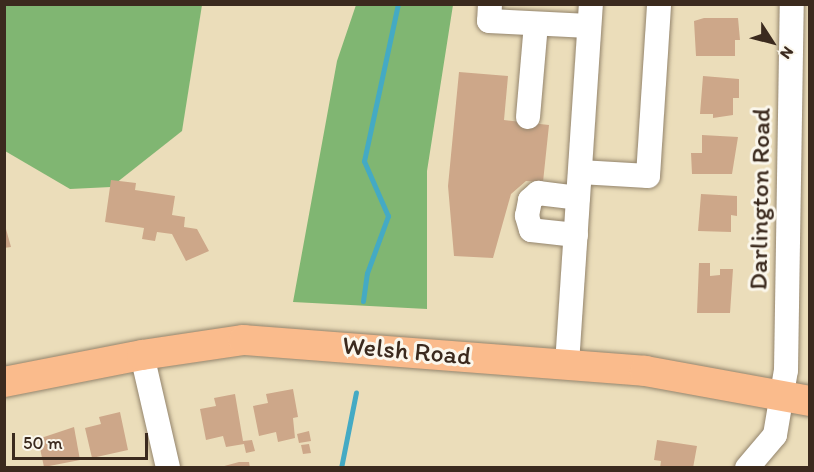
<!DOCTYPE html>
<style>
body{margin:0}
#map{position:relative;width:814px;height:472px;overflow:hidden;background:#ebddba;font-family:Itim,sans-serif}
div>[style]{position:absolute}
[style*='--x']{left:calc(var(--x)*1px);top:calc(var(--y)*1px);width:calc(var(--w)*1px);rotate:calc(var(--a)*1deg)}
.forest>*{inset:0;background:#80b672}
.stream>*{height:5px;margin:-2.5px;padding:0 2.5px;transform-origin:2.5px;border-radius:2.5px;background:#44aac4}
.building>*{inset:0;background:#cda789}
.roads{filter:drop-shadow(0 0 2px #93846c) drop-shadow(0 0 2px #93846c)}
.minor>*{height:24px;margin:-12px;padding:0 12px;transform-origin:12px;border-radius:12px;background:#fff}
.major>*{height:30px;margin:-15px;padding:0 15px;transform-origin:15px;border-radius:15px;background:#fabb8c}
span{translate:-50% -50%;white-space:nowrap;text-align:center;line-height:1.15;-webkit-text-stroke:6px #fbf7ec;paint-order:stroke}
.street-label{font-size:26px;color:#3b2a1e}
.frame{position:absolute;inset:0;border:6px solid #3b2a1e;pointer-events:none}
.north{position:absolute;left:742px;top:12px;width:60px;height:60px;-webkit-text-stroke:4px #fbf7ec;paint-order:stroke;rotate:126deg;font-size:16px;font-weight:700;line-height:24px;text-align:center;color:#3b2a1e}
.north::after{content:'';display:block;margin:auto;width:21px;height:27px;background:#3b2a1e;clip-path:polygon(50% 0,100% 100%,50% 72%,0 100%)}
.scale{position:absolute;left:12px;top:433px;width:136px;height:27px;box-sizing:border-box;border:3px solid #3b2a1e;border-top:0;padding-left:8px;font-size:18px;line-height:21px;white-space:nowrap;color:#3b2a1e;-webkit-text-stroke:4px #fbf7ec;paint-order:stroke}
</style>
<div id="map">
<div class="forest">
<div style="clip-path:polygon(5px 5px,202px 5px,182px 131px,111px 187px,70px 189px,5px 151px)"></div>
<div style="clip-path:polygon(356px 5px,453px 5px,427px 171px,427px 309px,293px 302px,337px 61px)"></div>
</div>
<div class="stream">
<div style="--x:363;--y:301;--w:28;--a:-82"></div>
<div style="--x:367;--y:273;--w:61;--a:-69.8"></div>
<div style="--x:388;--y:216;--w:60;--a:-113.6"></div>
<div style="--x:364;--y:161;--w:161;--a:-77.8"></div>
<div style="--x:341;--y:468;--w:77;--a:-78.8"></div>
</div>
<div class="building">
<div style="clip-path:polygon(704px 18px,738px 18px,740px 40px,735px 40px,735px 56px,696px 56px,694px 21px)"></div>
<div style="clip-path:polygon(459px 72px,508px 76px,504px 120px,549px 125px,543px 182px,526px 181px,511px 194px,493px 258px,454px 256px,448px 186px)"></div>
<div style="clip-path:polygon(703px 76px,739px 79px,739px 98px,733px 98px,733px 115px,713px 118px,713px 114px,700px 114px)"></div>
<div style="clip-path:polygon(702px 135px,738px 137px,732px 174px,692px 174px,691px 153px,702px 153px)"></div>
<div style="clip-path:polygon(111px 180px,136px 183px,135px 190px,175px 196px,172px 215px,185px 217px,184px 227px,197px 229px,209px 251px,186px 261px,172px 234px,157px 232px,155px 241px,142px 239px,144px 228px,105px 222px)"></div>
<div style="clip-path:polygon(701px 194px,737px 196px,737px 216px,731px 215px,731px 232px,698px 231px)"></div>
<div style="clip-path:polygon(4px 222px,11px 247px,4px 248px)"></div>
<div style="clip-path:polygon(699px 263px,710px 263px,710px 276px,720px 275px,720px 269px,733px 269px,730px 313px,697px 313px)"></div>
<div style="clip-path:polygon(293px 389px,298px 417px,293px 418px,295px 438px,278px 442px,276px 432px,259px 436px,253px 406px,268px 403px,266px 394px)"></div>
<div style="clip-path:polygon(235px 394px,243px 441px,252px 440px,255px 451px,246px 453px,244px 444px,226px 447px,223px 436px,206px 440px,200px 409px,216px 406px,214px 398px)"></div>
<div style="clip-path:polygon(120px 412px,128px 450px,92px 458px,85px 428px,101px 424px,99px 417px)"></div>
<div style="clip-path:polygon(74px 427px,80px 460px,44px 467px,38px 439px)"></div>
<div style="clip-path:polygon(309px 431px,311px 441px,299px 443px,297px 434px)"></div>
<div style="clip-path:polygon(657px 440px,697px 446px,693px 468px,660px 468px,661px 461px,654px 460px)"></div>
<div style="clip-path:polygon(309px 444px,311px 453px,303px 454px,301px 445px)"></div>
<div style="clip-path:polygon(239px 462px,249px 462px,250px 468px,217px 468px)"></div>
</div>
<div class="roads">
<div class="minor">
<div style="--x:490;--y:4;--w:17;--a:93"></div>
<div style="--x:489;--y:21;--w:100;--a:2.9"></div>
<div style="--x:528;--y:117;--w:93;--a:-85.1"></div>
<div style="--x:580;--y:172;--w:68;--a:3.4"></div>
<div style="--x:648;--y:176;--w:172;--a:-86.3"></div>
<div style="--x:576;--y:235;--w:45;--a:-173.7"></div>
<div style="--x:531;--y:230;--w:15;--a:-106"></div>
<div style="--x:527;--y:216;--w:16;--a:-79"></div>
<div style="--x:530;--y:200;--w:11;--a:-41"></div>
<div style="--x:538;--y:193;--w:40;--a:7.1"></div>
<div style="--x:142;--y:355;--w:116;--a:77"></div>
<div style="--x:567;--y:364;--w:361;--a:-86.2"></div>
<div style="--x:747;--y:468;--w:43;--a:-49.7"></div>
<div style="--x:775;--y:435;--w:66;--a:-80.4"></div>
<div style="--x:786;--y:370;--w:366;--a:-89.1"></div>
</div>
<div class="major">
<div style="--x:4;--y:382;--w:141;--a:-11.1"></div>
<div style="--x:142;--y:355;--w:103;--a:-8.4"></div>
<div style="--x:244;--y:340;--w:402;--a:4.4"></div>
<div style="--x:645;--y:371;--w:168;--a:10.3"></div>
</div>
</div>
<div class="street-label">
<span style="left:760px;top:199px;rotate:-89deg">Darlington Road</span>
<span style="left:407px;top:351px;rotate:5deg">Welsh Road</span>
</div>
<div class="frame"></div>
<div class="north">N</div>
<div class="scale">50 m</div>
</div>
